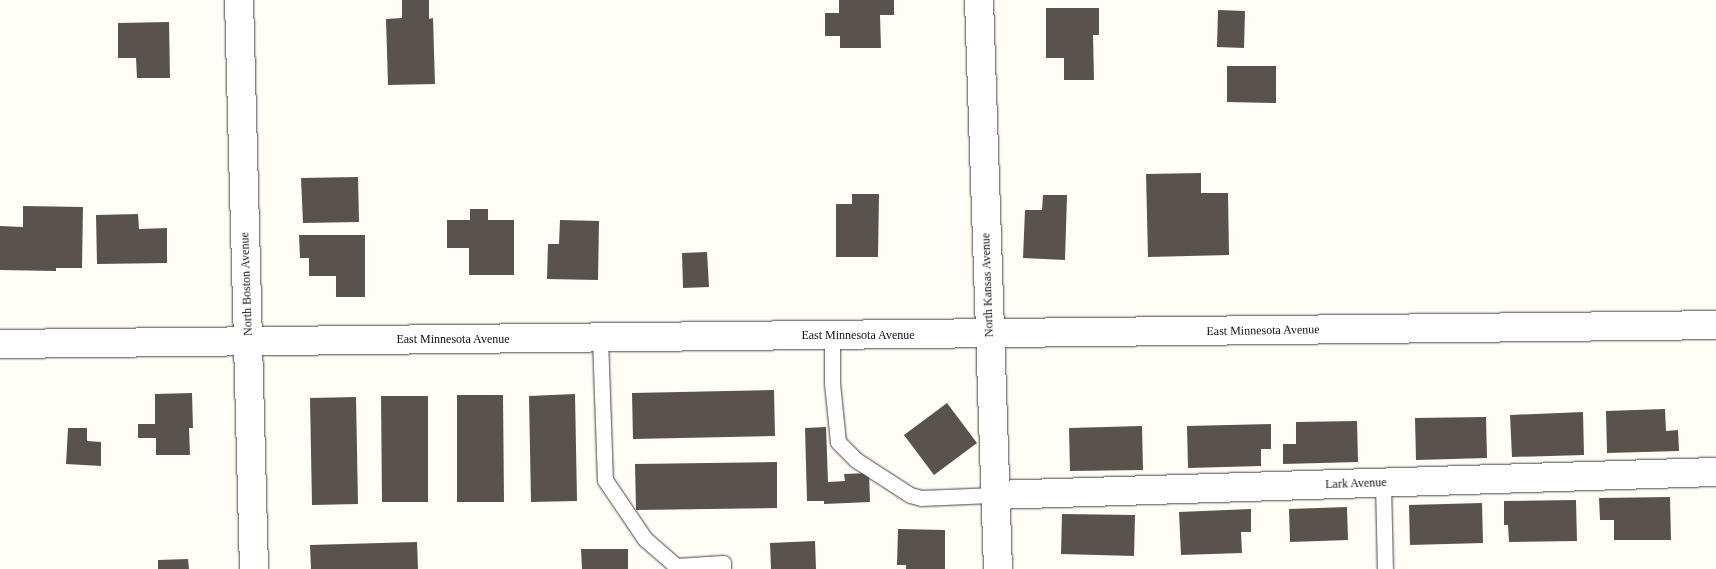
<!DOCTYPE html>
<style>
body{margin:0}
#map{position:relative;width:1716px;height:569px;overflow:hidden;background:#fffdf5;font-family:Georgia,serif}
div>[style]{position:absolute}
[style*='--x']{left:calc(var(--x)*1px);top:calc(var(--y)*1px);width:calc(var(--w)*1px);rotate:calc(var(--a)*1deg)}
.building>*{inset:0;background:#5a524d}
.roads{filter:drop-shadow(0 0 1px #444) drop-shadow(0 0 1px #444)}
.service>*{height:15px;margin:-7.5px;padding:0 7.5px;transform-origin:7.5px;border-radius:7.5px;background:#fff}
.minor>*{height:28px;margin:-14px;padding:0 14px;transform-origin:14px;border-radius:14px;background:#fff}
.tertiary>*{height:28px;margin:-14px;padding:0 14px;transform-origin:14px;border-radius:14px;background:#fff}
span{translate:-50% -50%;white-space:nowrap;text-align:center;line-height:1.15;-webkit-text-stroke:5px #fff;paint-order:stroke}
.street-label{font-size:12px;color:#111}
</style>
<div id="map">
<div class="building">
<div style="clip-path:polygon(402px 0,429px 0,429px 19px,433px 18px,435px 84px,388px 85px,386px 19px,402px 18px)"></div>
<div style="clip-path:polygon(839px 0,894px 0,894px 15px,880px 15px,881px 48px,840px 48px,840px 36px,825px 36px,825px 13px,839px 13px)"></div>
<div style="clip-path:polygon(1046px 8px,1099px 8px,1099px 35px,1093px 35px,1094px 80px,1064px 80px,1064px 58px,1046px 58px)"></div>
<div style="clip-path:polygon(1218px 10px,1245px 11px,1244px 48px,1217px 47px)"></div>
<div style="clip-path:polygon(169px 22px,170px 78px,137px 78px,136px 58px,118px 58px,118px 23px)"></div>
<div style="clip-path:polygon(1227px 66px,1276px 66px,1276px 103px,1227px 102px)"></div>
<div style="clip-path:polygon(1201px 173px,1201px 193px,1228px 193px,1229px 255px,1148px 257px,1146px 174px)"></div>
<div style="clip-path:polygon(358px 177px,359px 222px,303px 223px,301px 178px)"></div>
<div style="clip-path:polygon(852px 194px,879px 194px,878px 257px,836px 257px,836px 204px,852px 204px)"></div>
<div style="clip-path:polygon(1043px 195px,1067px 195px,1065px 260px,1023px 258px,1025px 210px,1042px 210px)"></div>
<div style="clip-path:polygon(23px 206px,83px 207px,82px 268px,56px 268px,56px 271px,0 270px,0 226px,23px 227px)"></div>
<div style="clip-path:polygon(470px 209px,488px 209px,488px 220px,514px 220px,514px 275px,469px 275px,469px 248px,447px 248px,447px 220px,470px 220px)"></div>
<div style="clip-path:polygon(138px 214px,139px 229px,167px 228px,167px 263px,97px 264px,96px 215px)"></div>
<div style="clip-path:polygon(560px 220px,599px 221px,598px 280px,547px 279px,548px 244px,559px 244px)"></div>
<div style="clip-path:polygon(299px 235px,365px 235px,365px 297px,336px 297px,336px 276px,309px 276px,309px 258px,300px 258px)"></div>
<div style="clip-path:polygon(707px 252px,709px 287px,683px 288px,682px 253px)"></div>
<div style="clip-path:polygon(774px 390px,775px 436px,633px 439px,632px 393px)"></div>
<div style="clip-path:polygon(192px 393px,193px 428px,189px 428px,190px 455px,156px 455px,156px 438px,138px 438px,138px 424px,155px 424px,155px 394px)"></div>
<div style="clip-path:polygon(575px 394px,577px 501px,531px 502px,529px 396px)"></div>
<div style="clip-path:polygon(457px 395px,503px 395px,504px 502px,457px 502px)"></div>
<div style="clip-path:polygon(381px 396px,428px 396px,428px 502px,382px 502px)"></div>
<div style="clip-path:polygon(356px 397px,358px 504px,312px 505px,310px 398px)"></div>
<div style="clip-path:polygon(947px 403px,977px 443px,934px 475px,904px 435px)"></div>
<div style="clip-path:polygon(1665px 409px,1666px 431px,1678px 430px,1679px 451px,1607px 453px,1606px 411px)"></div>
<div style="clip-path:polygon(1583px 412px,1584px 455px,1512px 457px,1510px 415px)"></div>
<div style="clip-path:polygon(1486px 417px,1487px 458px,1416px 460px,1415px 418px)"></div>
<div style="clip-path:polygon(1357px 421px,1358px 462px,1283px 464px,1283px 444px,1296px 444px,1296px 422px)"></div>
<div style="clip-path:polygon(1271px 424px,1271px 449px,1261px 449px,1261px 466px,1188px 468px,1187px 426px)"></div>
<div style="clip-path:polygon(1142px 426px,1143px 470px,1070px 471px,1069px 428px)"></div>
<div style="clip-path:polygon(826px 427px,828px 482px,845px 481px,844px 474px,869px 473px,870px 502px,824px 504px,824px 501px,807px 501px,805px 428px)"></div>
<div style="clip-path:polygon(68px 428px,87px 428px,87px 441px,101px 442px,101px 466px,66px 464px)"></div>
<div style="clip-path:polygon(777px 462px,777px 508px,636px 510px,635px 464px)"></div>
<div style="clip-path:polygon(1670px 497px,1671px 540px,1614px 540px,1614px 520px,1600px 520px,1599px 498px)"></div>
<div style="clip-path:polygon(1576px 500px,1577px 541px,1509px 542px,1508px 525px,1504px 525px,1504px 501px)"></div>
<div style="clip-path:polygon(1482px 503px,1483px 543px,1410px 545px,1409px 505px)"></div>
<div style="clip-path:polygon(1347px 507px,1348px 540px,1290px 542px,1289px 509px)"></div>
<div style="clip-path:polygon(1251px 509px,1251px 532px,1241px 532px,1242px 553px,1181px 555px,1179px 512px)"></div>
<div style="clip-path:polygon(1062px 514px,1135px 515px,1134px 556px,1061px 554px)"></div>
<div style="clip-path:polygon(898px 529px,945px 530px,945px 569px,906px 569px,906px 565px,897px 565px)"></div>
<div style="clip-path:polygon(815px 541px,816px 569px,771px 569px,770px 543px)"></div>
<div style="clip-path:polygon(417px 542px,418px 569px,311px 569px,310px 545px)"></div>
<div style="clip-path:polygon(581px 549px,628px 549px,628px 569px,582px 569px)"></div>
<div style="clip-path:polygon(188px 559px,189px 569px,158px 569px,158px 560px)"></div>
</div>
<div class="roads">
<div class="service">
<div style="--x:832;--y:336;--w:47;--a:90"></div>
<div style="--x:832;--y:383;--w:59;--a:84.2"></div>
<div style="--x:838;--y:442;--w:25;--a:45"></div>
<div style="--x:856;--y:460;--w:64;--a:32.9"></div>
<div style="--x:910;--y:495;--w:12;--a:14"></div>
<div style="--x:922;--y:498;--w:73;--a:-2.4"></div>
<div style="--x:600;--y:338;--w:142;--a:88"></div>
<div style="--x:605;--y:480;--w:71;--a:55.9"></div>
<div style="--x:645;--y:539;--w:41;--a:41.1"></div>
<div style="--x:676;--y:566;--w:47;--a:-3.7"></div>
<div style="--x:723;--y:563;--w:6;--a:90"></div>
<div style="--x:1383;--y:483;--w:86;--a:88.7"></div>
</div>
<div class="minor">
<div style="--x:979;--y:0;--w:569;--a:88.09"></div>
<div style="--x:995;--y:495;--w:721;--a:-1.83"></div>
</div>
<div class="tertiary">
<div style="--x:239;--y:0;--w:569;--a:88.49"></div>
<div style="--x:0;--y:344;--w:1716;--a:-0.63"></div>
</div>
</div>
<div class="street-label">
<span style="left:247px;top:284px;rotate:-92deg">North Boston Avenue</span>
<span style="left:988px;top:285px;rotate:-92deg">North Kansas Avenue</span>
<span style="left:1263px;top:331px;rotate:-1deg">East Minnesota Avenue</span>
<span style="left:858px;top:336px">East Minnesota Avenue</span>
<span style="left:453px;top:340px">East Minnesota Avenue</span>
<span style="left:1356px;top:484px;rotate:-2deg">Lark Avenue</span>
</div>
</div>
